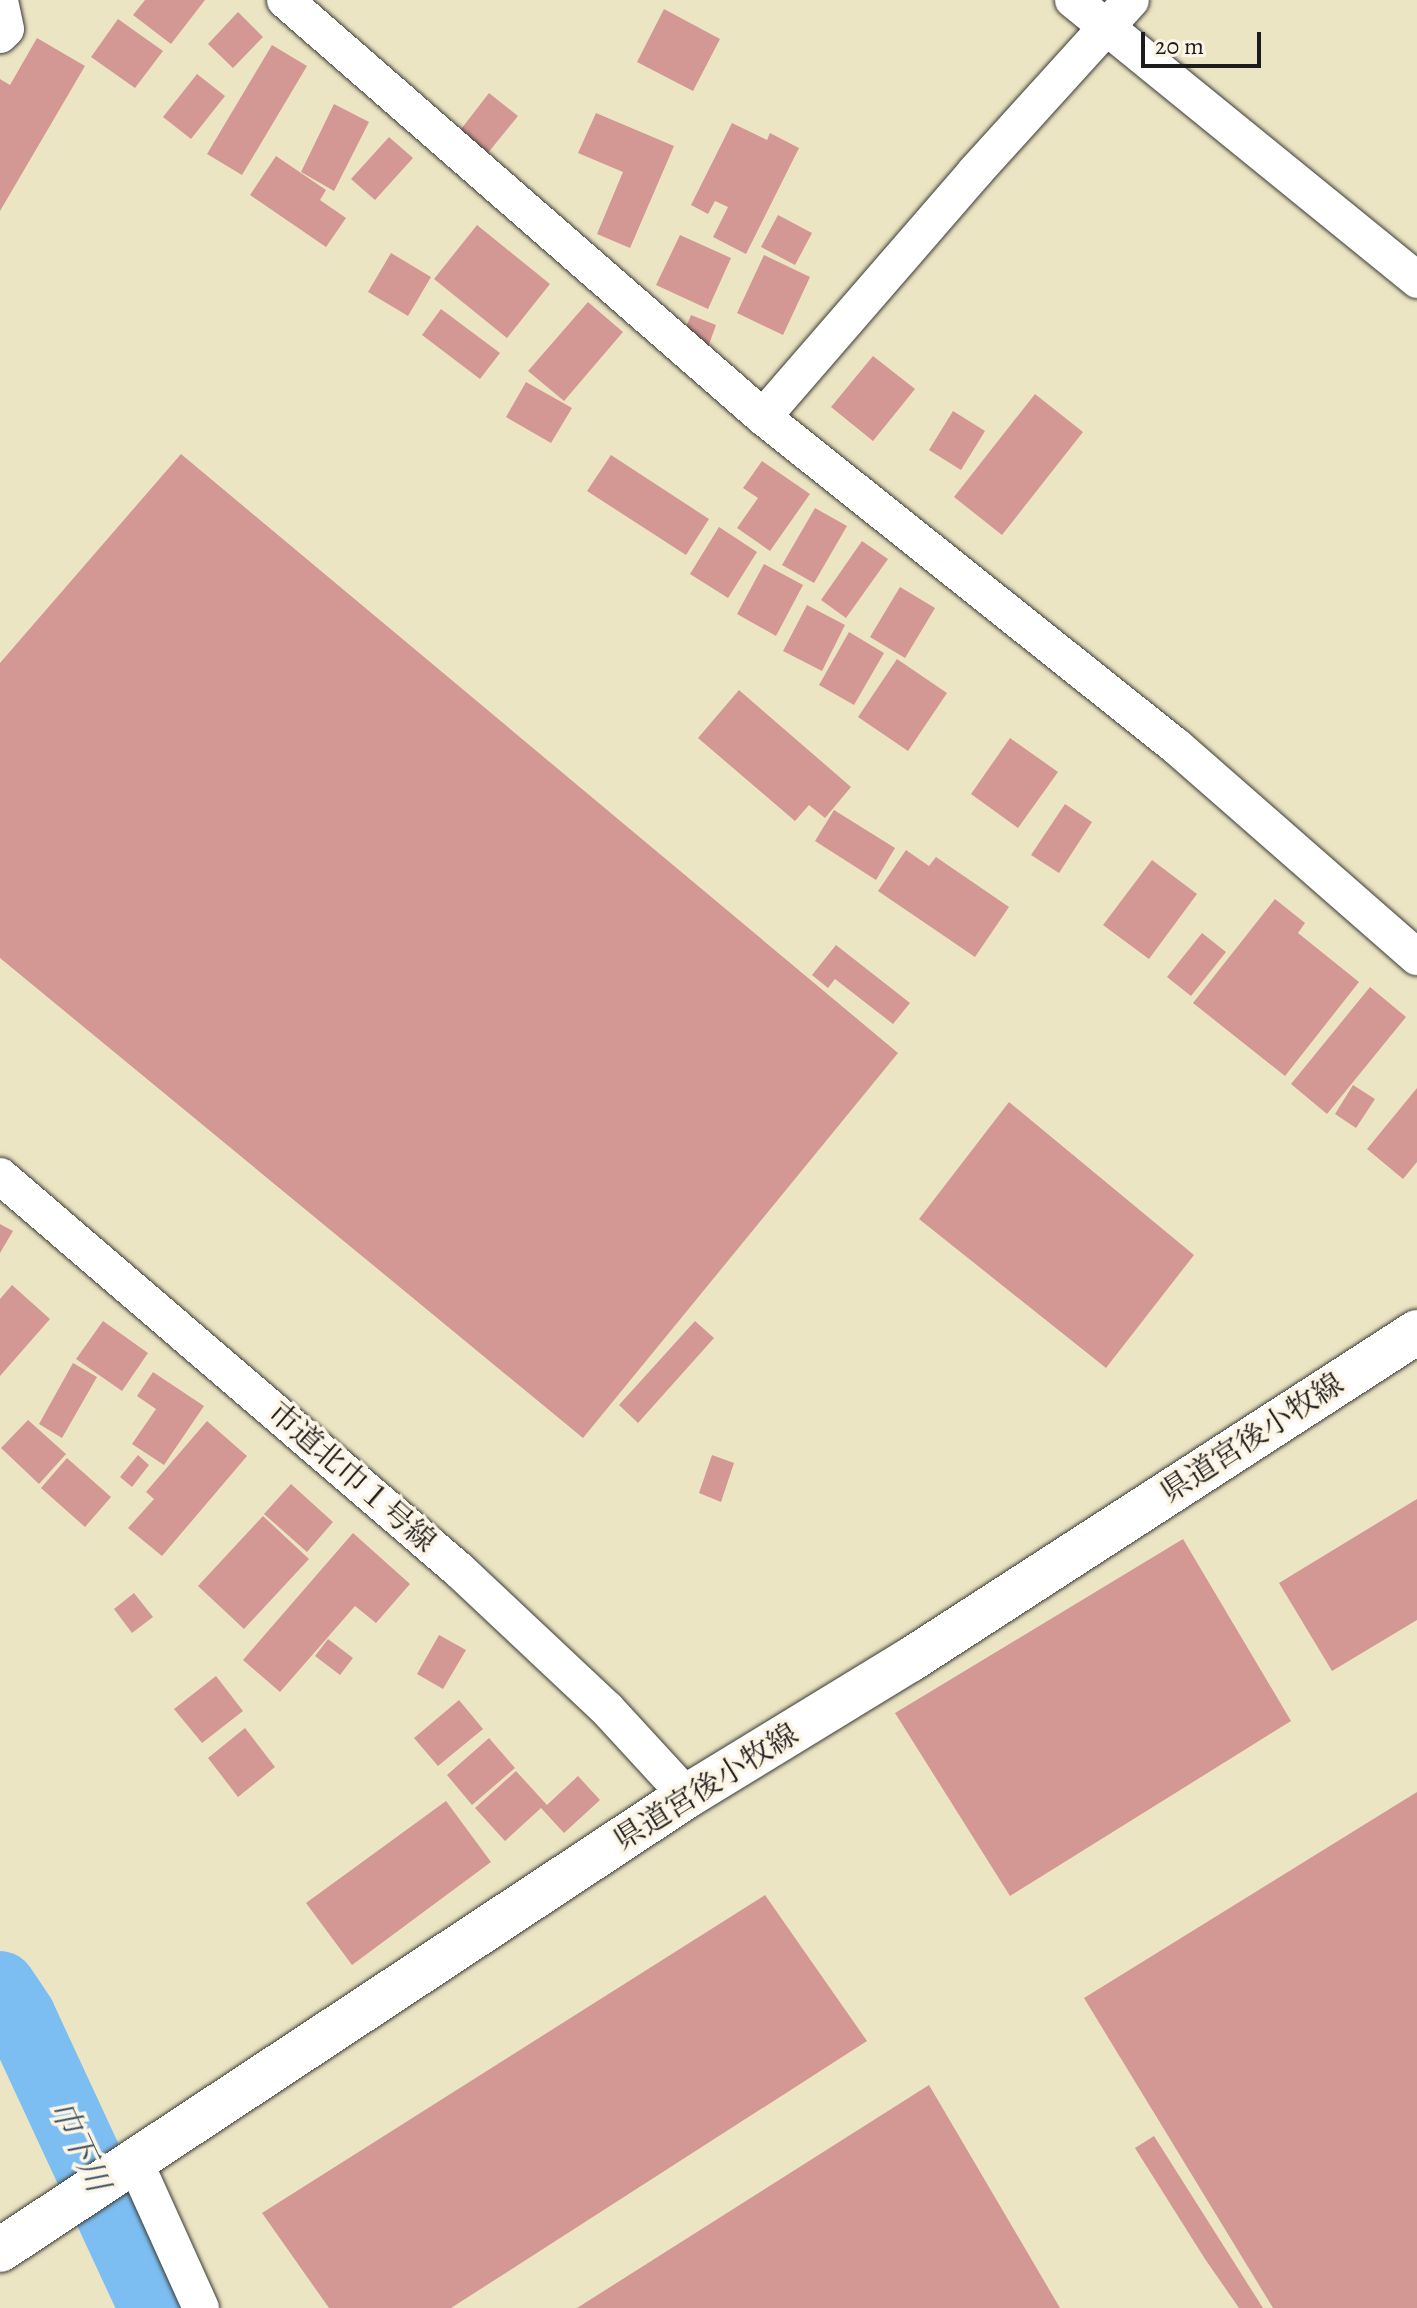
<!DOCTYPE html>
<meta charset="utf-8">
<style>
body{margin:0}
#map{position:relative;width:1417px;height:2308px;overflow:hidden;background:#ece5c4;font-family:Alegreya,"Noto Serif JP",serif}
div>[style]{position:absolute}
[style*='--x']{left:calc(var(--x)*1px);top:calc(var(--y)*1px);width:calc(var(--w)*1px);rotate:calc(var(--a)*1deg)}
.river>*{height:72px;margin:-36px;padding:0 36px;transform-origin:36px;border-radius:36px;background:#7dbef2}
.building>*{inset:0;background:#d49894}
.roads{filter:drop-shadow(0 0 2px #3b3a35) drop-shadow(0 0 2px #3b3a35)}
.street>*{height:36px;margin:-18px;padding:0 18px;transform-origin:18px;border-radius:18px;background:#fff}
.secondary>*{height:44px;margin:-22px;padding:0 22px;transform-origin:22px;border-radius:22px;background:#fff}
span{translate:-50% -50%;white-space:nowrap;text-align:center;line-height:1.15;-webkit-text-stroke:7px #fcf5e5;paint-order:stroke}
.street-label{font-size:30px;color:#1c1c1c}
.water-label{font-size:32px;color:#3e5567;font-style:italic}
.scale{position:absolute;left:1141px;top:32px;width:120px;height:36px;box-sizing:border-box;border:4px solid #1c1c1c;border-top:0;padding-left:10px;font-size:24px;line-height:28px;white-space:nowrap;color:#1c1c1c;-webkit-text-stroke:6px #fcf5e5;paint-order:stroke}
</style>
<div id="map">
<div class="river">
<div style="--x:0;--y:1987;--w:36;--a:56"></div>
<div style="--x:20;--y:2017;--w:321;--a:65.1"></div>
</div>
<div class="building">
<div style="clip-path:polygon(145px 0,205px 0,171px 44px,133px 15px)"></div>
<div style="clip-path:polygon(664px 9px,720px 39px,693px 91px,637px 62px)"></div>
<div style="clip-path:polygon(238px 12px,263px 37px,233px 68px,208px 44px)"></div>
<div style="clip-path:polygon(118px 19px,163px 51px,135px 88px,91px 57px)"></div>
<div style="clip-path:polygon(37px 38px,85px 66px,0 211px,0 79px,10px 85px)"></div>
<div style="clip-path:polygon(272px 45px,307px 66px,242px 175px,207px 154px)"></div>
<div style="clip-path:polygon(197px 74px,225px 96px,191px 139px,163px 117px)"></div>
<div style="clip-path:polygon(489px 93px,518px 116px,483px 159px,455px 137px)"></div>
<div style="clip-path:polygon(334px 104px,369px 122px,334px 191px,301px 172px)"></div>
<div style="clip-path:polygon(596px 113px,674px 146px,630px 248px,597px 234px,623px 172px,578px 153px)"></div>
<div style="clip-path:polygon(732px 123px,767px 140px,770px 133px,799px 148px,746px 254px,713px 237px,728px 207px,715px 201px,708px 214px,691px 205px)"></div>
<div style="clip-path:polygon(389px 137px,413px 158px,375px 200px,351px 179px)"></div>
<div style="clip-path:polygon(276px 156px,326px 190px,320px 200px,346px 218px,326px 247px,250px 195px)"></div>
<div style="clip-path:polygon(778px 215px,812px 233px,795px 265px,761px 247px)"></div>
<div style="clip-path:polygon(477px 225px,550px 284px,507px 338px,434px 279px)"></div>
<div style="clip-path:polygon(680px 235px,731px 258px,708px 309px,656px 285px)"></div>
<div style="clip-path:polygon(391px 253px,431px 277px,408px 316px,368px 292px)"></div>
<div style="clip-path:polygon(764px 255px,810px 277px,783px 335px,737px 313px)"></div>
<div style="clip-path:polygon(588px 302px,623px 332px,564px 401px,528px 371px)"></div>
<div style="clip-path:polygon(441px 309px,500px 353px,480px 379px,422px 335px)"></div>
<div style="clip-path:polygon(691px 315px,716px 325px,707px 350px,681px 340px)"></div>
<div style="clip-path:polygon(873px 356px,915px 389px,873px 441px,831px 407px)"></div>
<div style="clip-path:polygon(526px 382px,572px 408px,551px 443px,506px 417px)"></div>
<div style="clip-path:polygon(1035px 394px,1083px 432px,1002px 535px,954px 497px)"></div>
<div style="clip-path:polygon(953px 411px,985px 431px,961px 470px,929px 450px)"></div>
<div style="clip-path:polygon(181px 454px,898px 1053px,583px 1438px,0 958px,0 663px)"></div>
<div style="clip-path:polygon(611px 455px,709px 519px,686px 555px,587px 491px)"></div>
<div style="clip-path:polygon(762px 461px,810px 494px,770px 551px,737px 528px,758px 498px,743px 488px)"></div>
<div style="clip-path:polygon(815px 508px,847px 526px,814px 583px,782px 565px)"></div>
<div style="clip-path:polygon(719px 527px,757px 552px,728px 598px,690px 574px)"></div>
<div style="clip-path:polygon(862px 541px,888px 559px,846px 618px,821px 600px)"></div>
<div style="clip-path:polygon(764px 564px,803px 585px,776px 636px,737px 614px)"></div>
<div style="clip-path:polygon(900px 587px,935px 608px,905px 658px,870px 637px)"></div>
<div style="clip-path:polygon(807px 605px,845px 625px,822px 671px,783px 651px)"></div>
<div style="clip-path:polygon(849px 632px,884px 653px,854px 705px,819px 685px)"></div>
<div style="clip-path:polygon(897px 659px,947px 693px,908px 751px,858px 717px)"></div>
<div style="clip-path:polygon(739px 690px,851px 787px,825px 818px,809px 805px,795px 821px,698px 738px)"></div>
<div style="clip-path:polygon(1010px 738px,1058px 772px,1018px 828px,971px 794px)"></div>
<div style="clip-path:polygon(1065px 804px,1092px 822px,1059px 873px,1031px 855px)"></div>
<div style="clip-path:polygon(834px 810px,895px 848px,876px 880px,815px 841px)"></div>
<div style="clip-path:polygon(906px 850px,929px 866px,936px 857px,1009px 907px,975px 957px,878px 891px)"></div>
<div style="clip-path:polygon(1152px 860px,1197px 894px,1149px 959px,1103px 925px)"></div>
<div style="clip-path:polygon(1275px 899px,1305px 923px,1298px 933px,1359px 982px,1285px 1076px,1193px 1003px)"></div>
<div style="clip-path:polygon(1202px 933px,1226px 952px,1191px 996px,1167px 977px)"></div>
<div style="clip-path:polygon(836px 945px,910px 1003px,893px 1024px,835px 979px,828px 988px,812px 975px)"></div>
<div style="clip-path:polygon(1370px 987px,1406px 1017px,1327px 1114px,1291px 1084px)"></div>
<div style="clip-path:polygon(1353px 1085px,1375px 1099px,1356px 1128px,1335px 1114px)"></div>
<div style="clip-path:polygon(1417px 1088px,1417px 1162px,1403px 1179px,1367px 1149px)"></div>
<div style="clip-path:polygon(1009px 1102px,1194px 1255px,1106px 1368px,919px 1219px)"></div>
<div style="clip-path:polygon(0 1224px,13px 1231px,0 1253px)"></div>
<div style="clip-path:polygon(12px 1285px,50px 1319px,0 1376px,0 1299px)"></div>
<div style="clip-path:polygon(103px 1321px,148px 1353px,122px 1391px,76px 1359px)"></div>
<div style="clip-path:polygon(695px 1321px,714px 1338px,638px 1423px,619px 1405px)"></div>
<div style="clip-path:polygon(73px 1363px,97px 1377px,62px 1438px,39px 1424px)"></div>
<div style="clip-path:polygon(153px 1372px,204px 1406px,164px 1465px,132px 1444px,156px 1409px,137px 1396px)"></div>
<div style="clip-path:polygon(28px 1420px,66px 1454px,39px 1484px,1px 1448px)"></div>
<div style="clip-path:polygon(207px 1421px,247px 1456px,162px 1556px,128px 1528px,154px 1499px,146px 1492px)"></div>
<div style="clip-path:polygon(138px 1455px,149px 1465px,132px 1487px,120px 1477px)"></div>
<div style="clip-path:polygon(712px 1455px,734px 1463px,721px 1502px,699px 1493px)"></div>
<div style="clip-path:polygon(67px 1458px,111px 1497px,85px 1527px,41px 1488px)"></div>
<div style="clip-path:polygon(291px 1484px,333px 1522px,307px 1552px,264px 1514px)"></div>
<div style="clip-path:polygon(1417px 1499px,1417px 1620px,1332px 1671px,1279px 1583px)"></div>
<div style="clip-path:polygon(263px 1516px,309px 1559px,244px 1629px,198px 1586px)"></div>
<div style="clip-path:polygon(353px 1533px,410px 1584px,376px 1623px,355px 1606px,280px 1692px,243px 1660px)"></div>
<div style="clip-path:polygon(1183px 1539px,1291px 1721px,1010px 1896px,895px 1713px)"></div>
<div style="clip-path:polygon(134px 1593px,153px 1617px,132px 1633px,114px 1609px)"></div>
<div style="clip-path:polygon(439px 1635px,466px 1650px,443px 1689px,417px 1674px)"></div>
<div style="clip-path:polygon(328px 1639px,353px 1658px,340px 1675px,315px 1656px)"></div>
<div style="clip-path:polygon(216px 1676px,243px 1711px,202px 1743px,174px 1709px)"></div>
<div style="clip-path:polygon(459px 1700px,483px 1729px,438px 1766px,414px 1738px)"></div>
<div style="clip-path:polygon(245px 1728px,275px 1767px,238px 1797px,208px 1758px)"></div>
<div style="clip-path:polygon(489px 1738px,515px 1768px,472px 1805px,447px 1775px)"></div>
<div style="clip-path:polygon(516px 1771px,547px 1805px,578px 1776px,600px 1800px,564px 1833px,541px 1808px,505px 1841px,475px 1808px)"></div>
<div style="clip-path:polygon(1417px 1792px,1417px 2308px,1273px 2308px,1084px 1998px)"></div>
<div style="clip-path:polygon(446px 1801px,491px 1862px,352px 1965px,306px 1903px)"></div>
<div style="clip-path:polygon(765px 1895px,867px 2041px,451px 2308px,329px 2308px,262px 2213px)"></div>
<div style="clip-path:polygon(929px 2085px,1060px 2308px,577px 2308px)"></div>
<div style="clip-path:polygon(1154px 2136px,1263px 2308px,1239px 2308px,1205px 2259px,1135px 2148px)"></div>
</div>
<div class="roads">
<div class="street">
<div style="--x:285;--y:0;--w:634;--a:41.1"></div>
<div style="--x:763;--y:417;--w:529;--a:38.56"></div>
<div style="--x:1177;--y:747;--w:319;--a:41.2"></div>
<div style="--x:1073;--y:0;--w:444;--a:39.1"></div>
<div style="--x:0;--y:35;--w:8;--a:-45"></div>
<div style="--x:6;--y:29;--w:30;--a:-102"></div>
<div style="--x:763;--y:417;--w:324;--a:-49.1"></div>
<div style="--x:975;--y:172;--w:232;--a:-47.8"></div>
<div style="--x:0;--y:1176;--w:605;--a:40.64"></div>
<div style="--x:459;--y:1570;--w:203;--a:43.2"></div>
<div style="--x:607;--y:1709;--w:118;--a:47.4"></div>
<div style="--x:135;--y:2162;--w:160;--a:65.7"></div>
</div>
<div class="secondary">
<div style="--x:0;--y:2250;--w:823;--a:-33.46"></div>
<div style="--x:687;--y:1796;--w:261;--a:-31.4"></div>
<div style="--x:910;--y:1660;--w:604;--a:-32.9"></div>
</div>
</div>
<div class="street-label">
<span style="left:1252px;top:1438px;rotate:-33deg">県道宮後小牧線</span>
<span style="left:352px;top:1477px;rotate:41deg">市道北巾１号線</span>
<span style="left:706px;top:1787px;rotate:-32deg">県道宮後小牧線</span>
</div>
<div class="water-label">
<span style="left:80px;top:2146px;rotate:65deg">巾下川</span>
</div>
<div class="scale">20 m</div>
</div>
